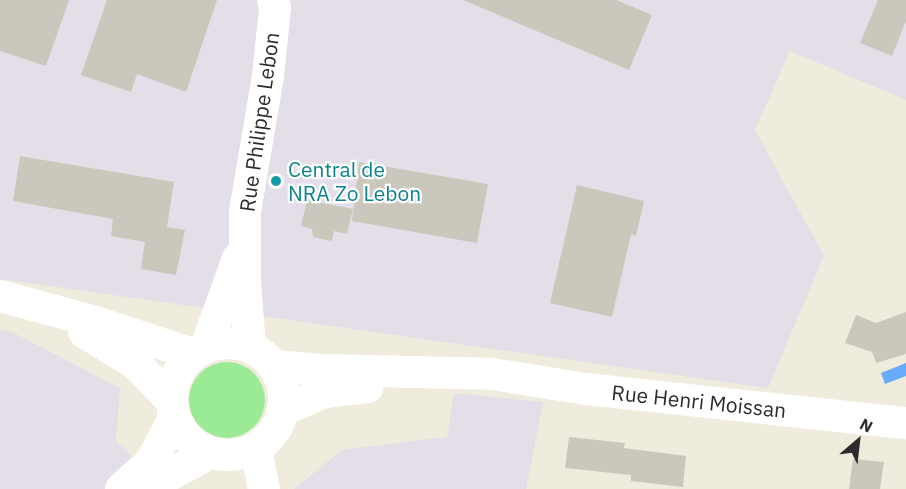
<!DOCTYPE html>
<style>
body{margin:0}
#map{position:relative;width:906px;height:489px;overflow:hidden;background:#efecdd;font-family:"IBM Plex Sans",sans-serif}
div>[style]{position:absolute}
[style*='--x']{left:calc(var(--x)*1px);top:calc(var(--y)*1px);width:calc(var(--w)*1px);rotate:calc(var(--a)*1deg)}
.industrial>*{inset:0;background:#e3dee7}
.green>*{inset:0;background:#9bea95}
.round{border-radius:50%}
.water>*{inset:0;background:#67acfa}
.building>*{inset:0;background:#cac8bd}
.minor>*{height:32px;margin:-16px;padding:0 16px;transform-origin:16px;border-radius:16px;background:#fff}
.minor>.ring{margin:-16px;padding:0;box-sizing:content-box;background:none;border:32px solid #fff;border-radius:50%}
.dots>*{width:16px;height:16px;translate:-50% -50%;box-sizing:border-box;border:3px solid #fff;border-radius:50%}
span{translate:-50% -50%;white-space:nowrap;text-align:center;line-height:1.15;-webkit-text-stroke:4.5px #fff;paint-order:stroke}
.street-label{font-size:21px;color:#2c2c2c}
.culture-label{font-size:21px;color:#0d838f}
.left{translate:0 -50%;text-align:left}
.north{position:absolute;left:828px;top:411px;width:60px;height:60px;-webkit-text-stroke:4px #fff;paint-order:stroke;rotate:28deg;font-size:16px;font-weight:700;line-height:24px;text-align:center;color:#2c2c2c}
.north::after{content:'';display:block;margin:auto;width:21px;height:27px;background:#2c2c2c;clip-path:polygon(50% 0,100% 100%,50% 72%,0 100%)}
</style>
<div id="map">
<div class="industrial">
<div style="clip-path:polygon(0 0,906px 0,906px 100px,790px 51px,755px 130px,824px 256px,768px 388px,0 279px)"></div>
<div style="clip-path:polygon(0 330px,14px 333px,120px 388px,116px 441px,165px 489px,0 489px)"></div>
<div style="clip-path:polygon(454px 393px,543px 402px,526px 489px,294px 489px,342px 450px,447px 437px)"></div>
</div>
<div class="green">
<div class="round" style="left:189px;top:362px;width:76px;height:76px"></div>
</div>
<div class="water">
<div style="clip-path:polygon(906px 363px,906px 376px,885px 384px,881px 373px)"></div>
</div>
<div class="building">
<div style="clip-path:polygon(0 0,69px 0,46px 66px,0 51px)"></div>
<div style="clip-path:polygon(107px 0,217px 0,186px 92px,137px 74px,131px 92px,81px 75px)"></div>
<div style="clip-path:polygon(463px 0,616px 0,652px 15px,629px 70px)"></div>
<div style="clip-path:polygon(878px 0,906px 0,906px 21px,892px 56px,860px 43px)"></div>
<div style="clip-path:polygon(20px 156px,174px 182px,167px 227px,185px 230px,176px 275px,141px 269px,145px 242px,111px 236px,113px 219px,13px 201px)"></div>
<div style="clip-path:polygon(359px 162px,488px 184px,477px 243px,352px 221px)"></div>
<div style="clip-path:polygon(577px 185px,644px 201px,636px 236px,631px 234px,612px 317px,550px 303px)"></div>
<div style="clip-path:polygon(307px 200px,353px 209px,347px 234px,334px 231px,332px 241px,313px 237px,312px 229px,301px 226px)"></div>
<div style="clip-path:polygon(906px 312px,906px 354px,876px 363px,872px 352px,845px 343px,856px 315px,876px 323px)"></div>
<div style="clip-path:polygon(569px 437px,625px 443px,624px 448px,686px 456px,683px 487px,631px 481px,631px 475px,565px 468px)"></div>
<div style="clip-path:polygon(853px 459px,884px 462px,880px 489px,849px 489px)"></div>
</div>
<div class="minor">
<div style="--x:0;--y:296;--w:95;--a:15.2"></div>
<div style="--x:92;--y:321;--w:106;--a:18.1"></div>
<div style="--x:84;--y:332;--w:61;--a:31.6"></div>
<div style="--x:136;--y:364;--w:50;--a:45.8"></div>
<div class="ring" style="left:172px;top:343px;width:80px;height:80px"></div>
<div style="--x:206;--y:347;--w:95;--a:-70.2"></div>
<div style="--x:250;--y:347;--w:67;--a:-94.3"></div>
<div style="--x:245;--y:280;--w:68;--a:-90"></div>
<div style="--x:245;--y:212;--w:138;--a:-80.4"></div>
<div style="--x:268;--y:76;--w:68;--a:-84.1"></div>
<div style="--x:275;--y:8;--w:8;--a:-104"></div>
<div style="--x:273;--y:366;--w:49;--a:4.7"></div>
<div style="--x:322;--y:370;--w:170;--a:1.3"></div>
<div style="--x:492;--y:374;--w:95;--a:9.1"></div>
<div style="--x:586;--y:389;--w:322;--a:6.1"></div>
<div style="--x:283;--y:410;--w:46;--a:-23.2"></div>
<div style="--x:325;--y:392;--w:43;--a:-6.6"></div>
<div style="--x:256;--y:448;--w:42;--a:79"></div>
<div style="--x:121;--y:489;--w:40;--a:-42"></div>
<div style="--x:151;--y:462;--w:50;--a:-62.4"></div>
<div style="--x:144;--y:489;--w:75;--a:-28.6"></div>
</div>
<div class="dots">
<div style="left:276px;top:181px;background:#0f9aa8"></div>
</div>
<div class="street-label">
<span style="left:259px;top:122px;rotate:-82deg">Rue Philippe Lebon</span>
<span style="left:699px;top:401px;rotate:6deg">Rue Henri Moissan</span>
</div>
<div class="culture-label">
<span class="left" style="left:288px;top:181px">Central de<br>NRA Zo Lebon</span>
</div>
<div class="north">N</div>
</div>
